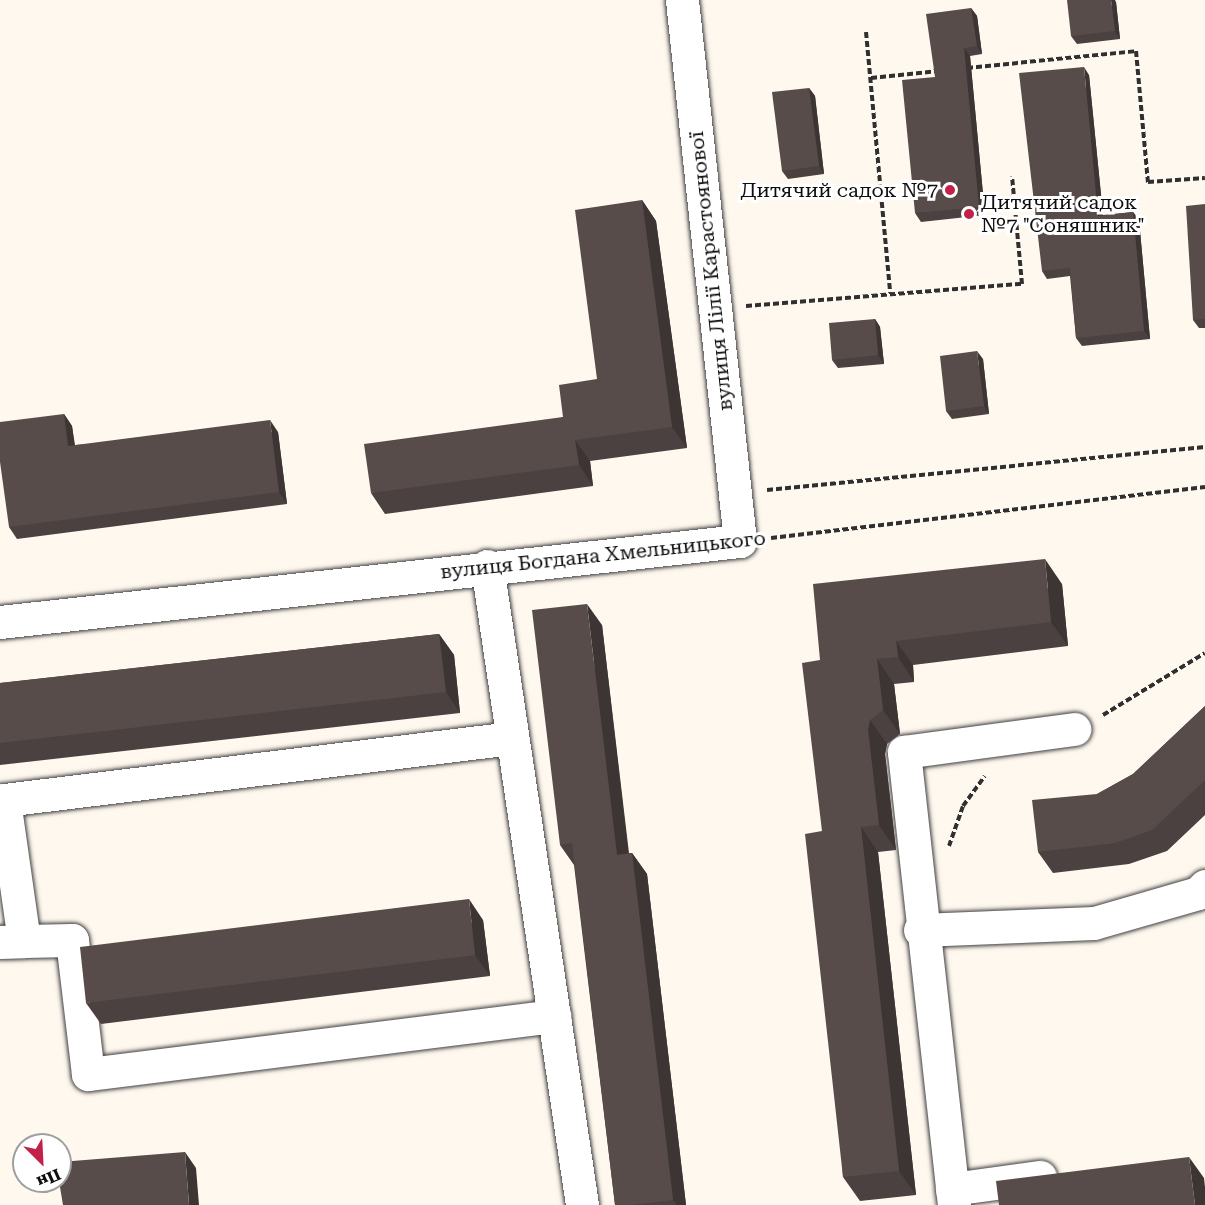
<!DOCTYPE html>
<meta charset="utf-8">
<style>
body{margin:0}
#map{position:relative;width:1205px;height:1205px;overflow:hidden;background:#fff8ef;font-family:"Roboto Serif",serif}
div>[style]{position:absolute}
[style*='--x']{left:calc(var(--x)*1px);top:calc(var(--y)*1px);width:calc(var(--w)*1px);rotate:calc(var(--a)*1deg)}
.path>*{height:4px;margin-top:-2px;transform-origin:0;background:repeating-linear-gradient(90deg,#303030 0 6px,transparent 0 9px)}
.roads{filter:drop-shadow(0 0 2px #414141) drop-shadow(0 0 2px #414141)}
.minor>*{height:33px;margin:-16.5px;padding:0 16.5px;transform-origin:16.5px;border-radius:16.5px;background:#fff}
.wall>*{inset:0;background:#4b4140}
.shaded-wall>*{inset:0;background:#3d3534}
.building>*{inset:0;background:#574c4a}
.dots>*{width:16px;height:16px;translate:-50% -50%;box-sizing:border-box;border:3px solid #fff;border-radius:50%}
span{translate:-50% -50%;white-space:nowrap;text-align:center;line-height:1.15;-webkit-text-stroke:6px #fff;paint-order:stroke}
.poi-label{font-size:20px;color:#0e0e0e}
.right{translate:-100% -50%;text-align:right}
.left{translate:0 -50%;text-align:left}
.street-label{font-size:20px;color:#0e0e0e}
.north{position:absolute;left:12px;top:1133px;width:60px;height:60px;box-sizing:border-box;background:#fff;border:2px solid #9f9f9f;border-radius:50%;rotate:156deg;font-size:16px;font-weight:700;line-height:24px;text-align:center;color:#0e0e0e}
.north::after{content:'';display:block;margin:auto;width:21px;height:27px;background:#c2214a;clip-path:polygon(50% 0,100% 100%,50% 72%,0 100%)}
</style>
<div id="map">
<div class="path">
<div style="--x:866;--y:32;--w:262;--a:84.7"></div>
<div style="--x:967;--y:68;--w:170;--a:-5.7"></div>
<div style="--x:1136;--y:51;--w:132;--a:84.8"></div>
<div style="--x:1148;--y:182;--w:57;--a:-4"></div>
<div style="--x:871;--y:78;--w:68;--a:-5.9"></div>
<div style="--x:746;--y:306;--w:277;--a:-4.6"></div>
<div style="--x:1022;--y:284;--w:108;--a:-95.3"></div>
<div style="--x:767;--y:490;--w:440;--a:-5.6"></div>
<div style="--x:771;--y:538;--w:437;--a:-6.7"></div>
<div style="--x:1103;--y:715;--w:119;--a:-31.3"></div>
<div style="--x:949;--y:846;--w:42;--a:-70.7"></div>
<div style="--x:963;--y:806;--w:37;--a:-54"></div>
</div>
<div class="roads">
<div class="minor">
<div style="--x:487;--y:566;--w:646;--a:81.54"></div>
<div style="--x:0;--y:622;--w:744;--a:-6.25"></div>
<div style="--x:740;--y:541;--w:544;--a:-96.12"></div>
<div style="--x:920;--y:930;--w:174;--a:-2.3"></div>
<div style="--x:1094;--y:923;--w:108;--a:-16.1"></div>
<div style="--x:1198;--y:893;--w:10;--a:-45"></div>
<div style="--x:24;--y:941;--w:48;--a:-1.2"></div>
<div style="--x:72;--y:940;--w:135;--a:83.2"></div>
<div style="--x:88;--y:1074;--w:470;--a:-7.1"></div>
<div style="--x:0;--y:942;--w:24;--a:-2"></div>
<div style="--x:24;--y:941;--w:142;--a:-98.1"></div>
<div style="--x:4;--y:800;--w:512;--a:-6.96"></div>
<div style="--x:952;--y:1189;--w:89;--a:-7.8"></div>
<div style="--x:954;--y:1205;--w:456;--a:-96.3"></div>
<div style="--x:904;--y:752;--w:172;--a:-7.7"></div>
</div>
</div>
<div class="wall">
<div style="clip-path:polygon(1116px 2px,1120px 39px,1077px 44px,1071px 36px)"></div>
<div style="clip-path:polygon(971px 8px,977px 16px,982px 54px,970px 56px,985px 215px,921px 222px,915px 213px)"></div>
<div style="clip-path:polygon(1089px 75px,1103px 215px,1133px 212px,1139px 220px,1150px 339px,1082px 346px,1076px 338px,1070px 276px,1047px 279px,1042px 271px)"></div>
<div style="clip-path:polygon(809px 88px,815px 96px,824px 174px,788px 179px,782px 171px)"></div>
<div style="clip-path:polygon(642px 200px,656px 221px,687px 448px,590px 461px,593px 486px,385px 514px,371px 493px,563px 417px,597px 379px)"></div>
<div style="clip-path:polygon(1205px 204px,1205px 328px,1199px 328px,1193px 320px)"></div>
<div style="clip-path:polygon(875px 319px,880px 327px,884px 364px,838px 368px,832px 360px)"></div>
<div style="clip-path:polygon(983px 359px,989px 414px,952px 419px,946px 411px)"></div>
<div style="clip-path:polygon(64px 414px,72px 426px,75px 445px,278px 432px,287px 504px,17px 539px,9px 527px)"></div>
<div style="clip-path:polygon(1062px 584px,1068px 646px,913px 665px,914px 682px,894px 684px,900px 734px,887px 744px,885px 754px,896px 850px,878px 852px,916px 1195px,860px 1201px,843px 1177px,822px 831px,820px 660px)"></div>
<div style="clip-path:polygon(602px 625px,629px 853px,632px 853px,647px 874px,686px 1205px,615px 1205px,574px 865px,560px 845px)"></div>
<div style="clip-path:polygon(439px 634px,454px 655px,460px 713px,0 765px,0 683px)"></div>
<div style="clip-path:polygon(1205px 706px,1205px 815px,1167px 851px,1129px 864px,1053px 873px,1038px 852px,1097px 794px,1133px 774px)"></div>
<div style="clip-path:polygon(483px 920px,490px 976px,101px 1024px,86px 1003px)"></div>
</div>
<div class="shaded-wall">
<div style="clip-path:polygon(1111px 0,1115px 0,1116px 2px,1120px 39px,1115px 31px)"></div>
<div style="clip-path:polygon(971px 8px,977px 16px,982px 54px,977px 46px)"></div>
<div style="clip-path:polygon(964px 48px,970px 56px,985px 215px,979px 207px)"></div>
<div style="clip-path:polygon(1084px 67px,1089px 75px,1104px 224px,1098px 216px)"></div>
<div style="clip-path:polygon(809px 88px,815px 96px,824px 174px,819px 166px)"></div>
<div style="clip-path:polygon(642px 200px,656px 221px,687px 448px,672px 427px)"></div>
<div style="clip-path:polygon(1133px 212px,1139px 220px,1150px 339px,1144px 331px)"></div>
<div style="clip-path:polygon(875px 319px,880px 327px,884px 364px,878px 355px)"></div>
<div style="clip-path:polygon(977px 351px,983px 359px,989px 414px,984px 406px)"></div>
<div style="clip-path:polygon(64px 414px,72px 426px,76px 458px,68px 446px)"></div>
<div style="clip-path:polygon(270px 420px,278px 432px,287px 504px,279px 492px)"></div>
<div style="clip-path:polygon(575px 440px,590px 461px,593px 486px,579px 465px)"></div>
<div style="clip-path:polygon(1045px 559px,1062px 584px,1068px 646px,1051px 622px)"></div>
<div style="clip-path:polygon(587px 604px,602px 625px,631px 876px,617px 855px)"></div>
<div style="clip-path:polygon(439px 634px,454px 655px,460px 713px,446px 692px)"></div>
<div style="clip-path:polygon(896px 641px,913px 665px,914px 682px,898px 657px)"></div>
<div style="clip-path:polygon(877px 659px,894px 684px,900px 734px,883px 710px)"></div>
<div style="clip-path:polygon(870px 720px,887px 744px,885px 754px,896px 850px,879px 825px,868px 730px)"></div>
<div style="clip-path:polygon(861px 827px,878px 852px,916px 1195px,899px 1171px)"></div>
<div style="clip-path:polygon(632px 853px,647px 874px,686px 1205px,677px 1205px,673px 1200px)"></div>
<div style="clip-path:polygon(469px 899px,483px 920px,490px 976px,475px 955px)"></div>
<div style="clip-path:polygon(185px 1152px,196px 1168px,199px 1205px,189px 1205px)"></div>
<div style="clip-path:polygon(1189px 1157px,1204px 1178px,1205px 1187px,1205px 1205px,1195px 1205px)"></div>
</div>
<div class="building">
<div style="clip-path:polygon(1067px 0,1111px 0,1115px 31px,1071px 36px)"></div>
<div style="clip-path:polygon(971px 8px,977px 46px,964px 48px,979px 207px,915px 213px,902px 80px,935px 77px,926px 14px)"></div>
<div style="clip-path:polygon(1084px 67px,1098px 216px,1133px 212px,1144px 331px,1076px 338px,1070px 268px,1042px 271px,1019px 73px)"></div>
<div style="clip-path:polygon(809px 88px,819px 166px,782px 171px,772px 92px)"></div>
<div style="clip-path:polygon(642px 200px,672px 427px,575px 440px,579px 465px,371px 493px,364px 444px,563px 417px,559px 385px,597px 379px,575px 210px)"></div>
<div style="clip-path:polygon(1205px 204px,1205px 319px,1193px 320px,1186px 206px)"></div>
<div style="clip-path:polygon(875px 319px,878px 355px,832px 360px,829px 323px)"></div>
<div style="clip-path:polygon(977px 351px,984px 406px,946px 411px,940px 356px)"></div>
<div style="clip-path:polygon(64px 414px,68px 446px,270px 420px,279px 492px,9px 527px,0 462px,0 422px)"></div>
<div style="clip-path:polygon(1045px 559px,1051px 622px,896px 641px,898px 657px,877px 659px,883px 710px,870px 720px,868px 730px,879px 825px,861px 827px,899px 1171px,843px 1177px,805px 834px,822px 831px,802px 663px,820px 660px,813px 584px)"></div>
<div style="clip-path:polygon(587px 604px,617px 855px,632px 853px,673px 1200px,631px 1205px,615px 1205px,572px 843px,560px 845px,532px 610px)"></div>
<div style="clip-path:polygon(439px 634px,446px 692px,0 743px,0 683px)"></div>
<div style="clip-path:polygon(1205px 706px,1205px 780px,1152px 830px,1115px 843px,1038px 852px,1032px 800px,1097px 794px,1133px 774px)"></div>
<div style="clip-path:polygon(469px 899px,475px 955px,86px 1003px,80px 947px)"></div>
<div style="clip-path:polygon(185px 1152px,189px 1205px,63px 1205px,59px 1181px,60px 1181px,60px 1162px)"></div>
<div style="clip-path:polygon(1189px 1157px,1195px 1205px,999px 1205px,996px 1181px)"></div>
</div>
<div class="dots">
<div style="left:950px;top:190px;background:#c2214a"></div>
<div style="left:969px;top:214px;background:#c2214a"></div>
</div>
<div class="poi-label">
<span class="right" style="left:938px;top:190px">Дитячий садок №7</span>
<span class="left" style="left:981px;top:214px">Дитячий садок<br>№7 "Соняшник"</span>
</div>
<div class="street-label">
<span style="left:711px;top:271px;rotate:-96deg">вулиця Лілії Карастоянової</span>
<span style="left:603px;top:555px;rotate:-6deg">вулиця Богдана Хмельницького</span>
</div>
<div class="north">Пн</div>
</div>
